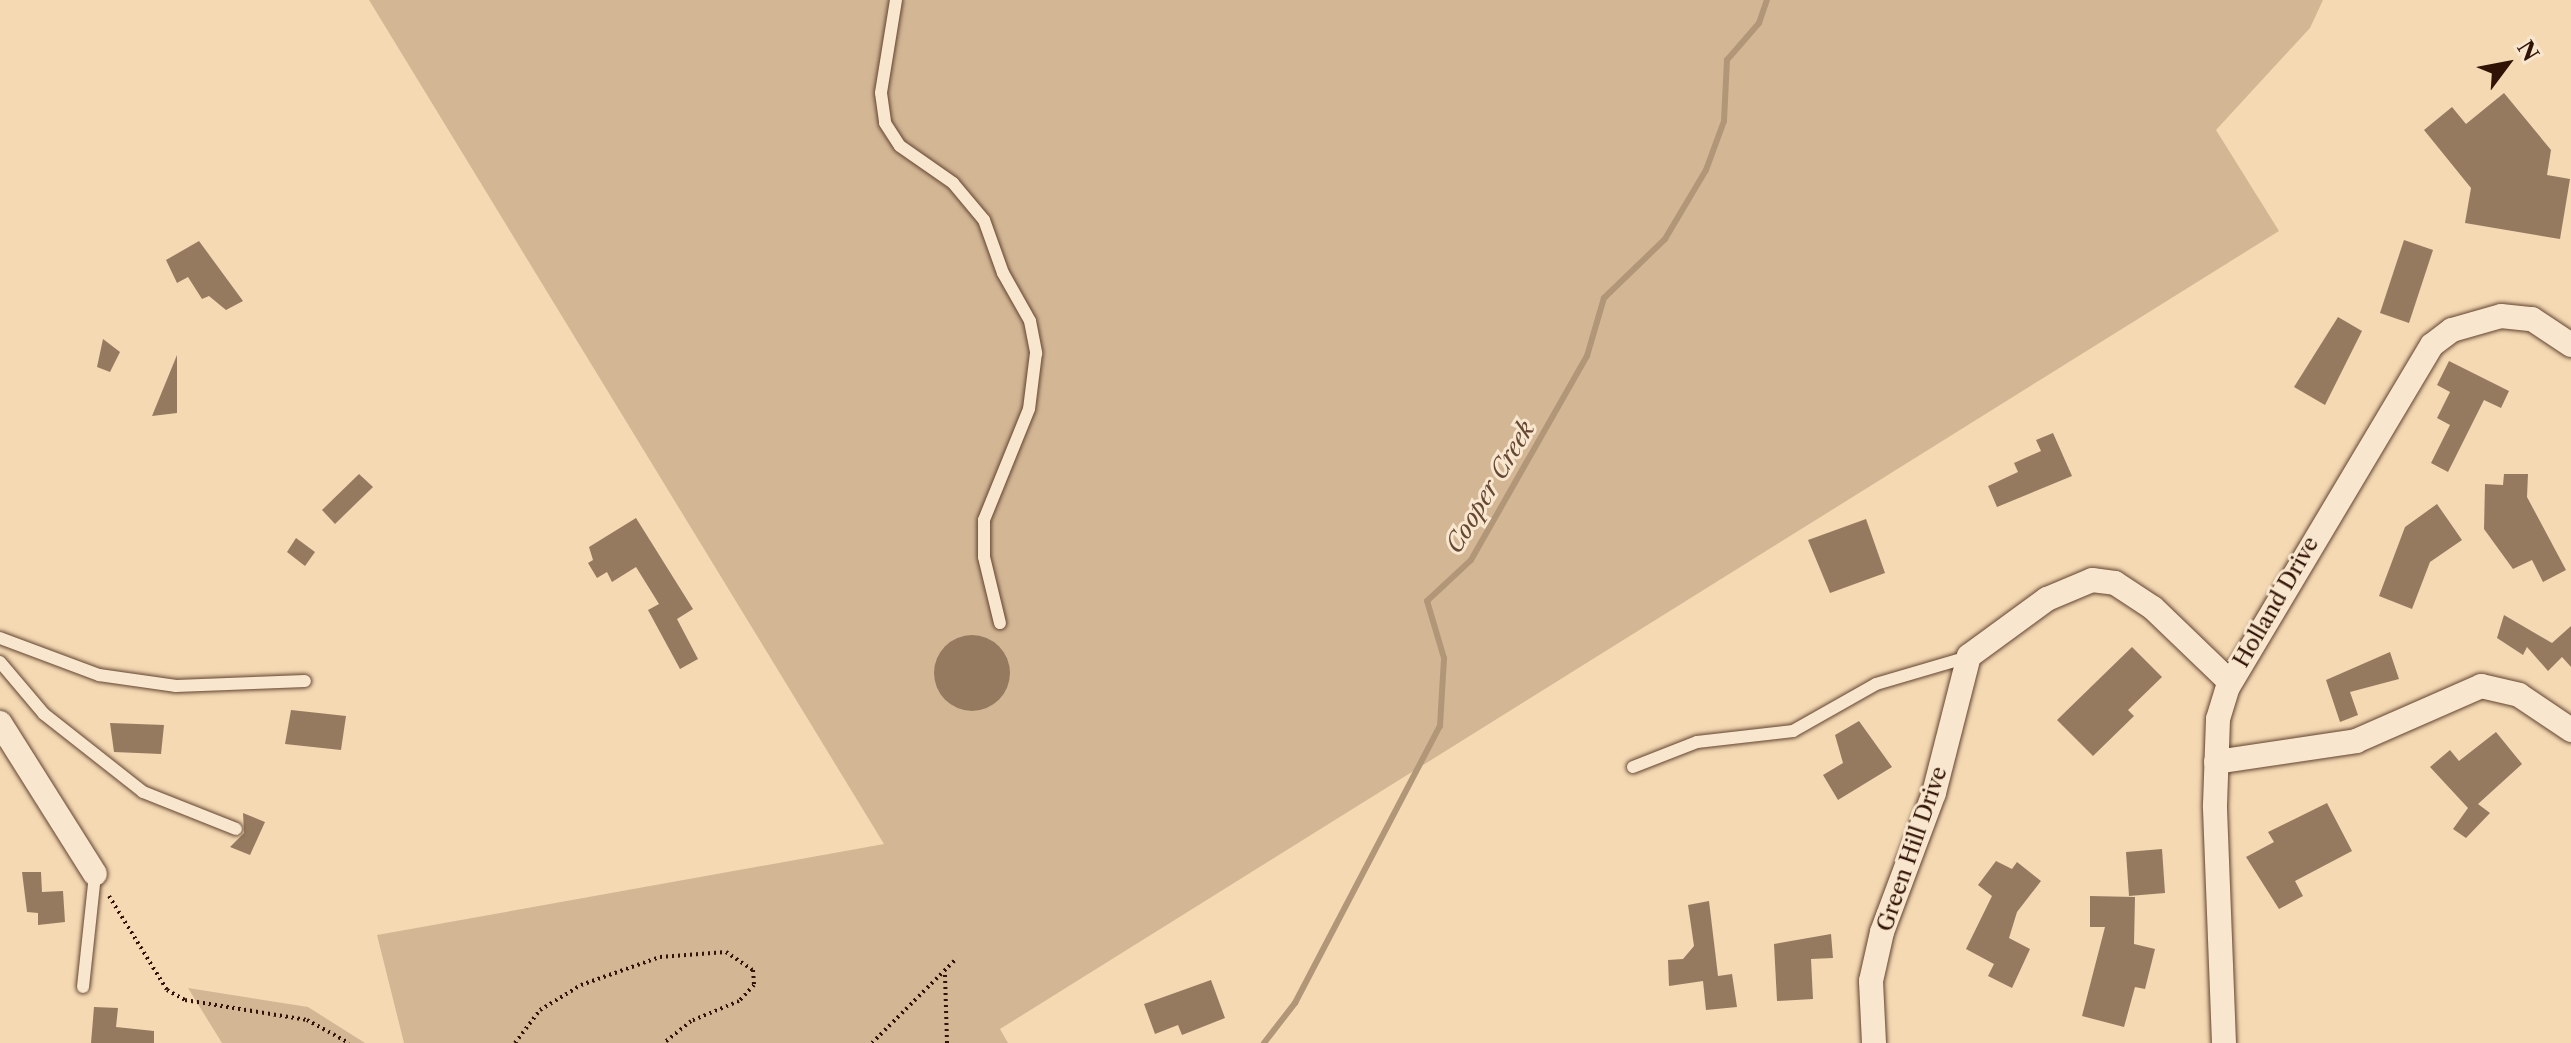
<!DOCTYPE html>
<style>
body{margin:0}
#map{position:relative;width:2571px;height:1043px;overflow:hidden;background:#f4d9b3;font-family:"Libre Caslon Text",serif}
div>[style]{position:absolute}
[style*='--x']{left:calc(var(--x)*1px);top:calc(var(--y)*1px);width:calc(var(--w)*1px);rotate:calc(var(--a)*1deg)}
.green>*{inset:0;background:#d3b795}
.stream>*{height:6px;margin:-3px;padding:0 3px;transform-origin:3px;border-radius:3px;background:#b29678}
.building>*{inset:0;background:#967a5f}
.round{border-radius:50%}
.path>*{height:4px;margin-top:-2px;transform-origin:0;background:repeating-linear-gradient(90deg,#311305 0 2px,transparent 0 6px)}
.roads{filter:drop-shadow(0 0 2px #624430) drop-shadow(0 0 2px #624430)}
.lane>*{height:12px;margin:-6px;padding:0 6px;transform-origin:6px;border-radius:6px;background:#f8e6ce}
.street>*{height:24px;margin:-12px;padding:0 12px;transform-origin:12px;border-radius:12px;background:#f8e6ce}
span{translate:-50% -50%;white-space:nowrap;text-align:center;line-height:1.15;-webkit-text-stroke:6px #f8e6ce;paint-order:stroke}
.street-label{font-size:22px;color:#311305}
.water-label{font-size:24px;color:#654733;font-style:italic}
.north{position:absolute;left:2467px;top:24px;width:80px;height:80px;-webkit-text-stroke:6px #f8e6ce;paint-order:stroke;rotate:58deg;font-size:22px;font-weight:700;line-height:32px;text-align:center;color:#311305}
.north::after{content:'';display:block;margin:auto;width:28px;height:36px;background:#311305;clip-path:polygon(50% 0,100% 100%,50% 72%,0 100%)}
</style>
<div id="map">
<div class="green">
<div style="clip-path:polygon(369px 0,2323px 0,2310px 28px,2216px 130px,2279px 231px,1000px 1029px,1008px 1043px,404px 1043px,377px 935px,884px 844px)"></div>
<div style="clip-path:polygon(188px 988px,308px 1007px,365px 1043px,222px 1043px)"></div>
</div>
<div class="stream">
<div style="--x:1264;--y:1043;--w:51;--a:-52.2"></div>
<div style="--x:1295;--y:1003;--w:313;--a:-62.4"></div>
<div style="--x:1440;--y:726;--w:68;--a:-86.6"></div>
<div style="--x:1444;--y:658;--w:59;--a:-106.6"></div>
<div style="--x:1427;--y:601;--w:60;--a:-43"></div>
<div style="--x:1471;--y:560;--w:235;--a:-60.4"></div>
<div style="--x:1587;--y:356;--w:60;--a:-73.7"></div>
<div style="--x:1604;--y:298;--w:85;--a:-44"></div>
<div style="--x:1665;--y:239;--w:80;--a:-59.3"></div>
<div style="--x:1706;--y:170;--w:52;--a:-69.8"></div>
<div style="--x:1724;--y:121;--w:61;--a:-87.2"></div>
<div style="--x:1727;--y:60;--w:49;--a:-49.1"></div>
<div style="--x:1759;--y:23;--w:24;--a:-71"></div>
</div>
<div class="building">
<div style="clip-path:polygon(2504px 93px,2551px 150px,2547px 175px,2570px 179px,2560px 239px,2465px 223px,2471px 188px,2424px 130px,2452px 107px,2466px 124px)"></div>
<div style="clip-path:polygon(2404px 240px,2433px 250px,2409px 323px,2380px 313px)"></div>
<div style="clip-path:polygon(199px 241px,243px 301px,226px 310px,209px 296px,202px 299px,188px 277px,177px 283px,166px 260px)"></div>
<div style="clip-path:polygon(2338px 317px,2362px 331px,2325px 405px,2294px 387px)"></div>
<div style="clip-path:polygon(103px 339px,120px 352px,110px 372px,97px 367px)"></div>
<div style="clip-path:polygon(177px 355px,177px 413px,152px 416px)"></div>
<div style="clip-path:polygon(2449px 361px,2509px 391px,2501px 408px,2484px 400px,2448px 472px,2431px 463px,2450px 425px,2437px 418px,2450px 392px,2437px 385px)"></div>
<div style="clip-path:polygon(2053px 433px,2072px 476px,1997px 507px,1988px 486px,2018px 472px,2014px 463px,2041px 451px,2036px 440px)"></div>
<div style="clip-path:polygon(359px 474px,373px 487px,335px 524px,322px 510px)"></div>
<div style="clip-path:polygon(2504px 474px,2528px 474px,2527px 497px,2566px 570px,2543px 582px,2532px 560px,2513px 569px,2484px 529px,2485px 484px,2503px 485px)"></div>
<div style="clip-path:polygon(2437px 504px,2462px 540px,2430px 562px,2412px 609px,2379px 596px,2405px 527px)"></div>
<div style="clip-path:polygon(636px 518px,693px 609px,677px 619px,698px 659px,680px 669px,648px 610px,659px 604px,636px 567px,612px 582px,607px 572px,597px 578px,588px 563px,593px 560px,589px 547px)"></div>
<div style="clip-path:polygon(1866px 519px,1885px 573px,1830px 593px,1808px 540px)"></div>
<div style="clip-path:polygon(296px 538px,315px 552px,305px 566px,287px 552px)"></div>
<div style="clip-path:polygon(2504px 615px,2552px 643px,2571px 626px,2571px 667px,2562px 657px,2548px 671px,2527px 647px,2523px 655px,2497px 638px)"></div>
<div class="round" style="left:934px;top:635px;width:76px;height:76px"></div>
<div style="clip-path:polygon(2132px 647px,2162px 677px,2128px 710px,2134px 716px,2093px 756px,2057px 720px)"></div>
<div style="clip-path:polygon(2390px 652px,2399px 679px,2350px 692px,2358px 715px,2340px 722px,2326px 680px)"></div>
<div style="clip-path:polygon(291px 710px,346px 716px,341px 750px,285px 744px)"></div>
<div style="clip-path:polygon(1859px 721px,1892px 767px,1838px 800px,1823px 775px,1843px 763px,1835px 735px)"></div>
<div style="clip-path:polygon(110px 723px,164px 725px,161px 754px,114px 752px)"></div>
<div style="clip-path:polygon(2496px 732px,2522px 764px,2478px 804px,2490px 813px,2466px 838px,2453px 829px,2468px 808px,2430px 767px,2450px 750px,2459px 761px)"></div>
<div style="clip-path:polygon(2327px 803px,2352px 851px,2295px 881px,2303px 896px,2279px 909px,2246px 857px,2274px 842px,2268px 832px)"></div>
<div style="clip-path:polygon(243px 813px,265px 822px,250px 855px,230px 847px,244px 833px)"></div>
<div style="clip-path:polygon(2162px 849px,2165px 893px,2129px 896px,2126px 852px)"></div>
<div style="clip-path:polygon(1996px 861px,2012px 869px,2017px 862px,2041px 881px,2017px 912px,2009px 938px,2030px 949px,2012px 988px,1988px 976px,1994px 964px,1966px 949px,1992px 896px,1978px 885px)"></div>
<div style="clip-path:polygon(22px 872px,41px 872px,42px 892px,63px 891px,65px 922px,38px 925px,38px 913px,27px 912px)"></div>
<div style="clip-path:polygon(2090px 896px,2135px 897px,2134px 944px,2155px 949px,2145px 989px,2135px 987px,2124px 1027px,2082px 1016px,2105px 927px,2090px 927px)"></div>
<div style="clip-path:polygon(1709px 901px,1718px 976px,1732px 974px,1737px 1007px,1706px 1010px,1703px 981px,1669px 986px,1668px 960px,1683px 959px,1694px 946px,1688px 905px)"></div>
<div style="clip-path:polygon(1831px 934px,1833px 958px,1811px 959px,1813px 999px,1777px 1001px,1774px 944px)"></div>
<div style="clip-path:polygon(1211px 980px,1225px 1018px,1182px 1035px,1178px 1025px,1155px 1034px,1144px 1004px)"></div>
<div style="clip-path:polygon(94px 1007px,118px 1008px,116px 1027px,154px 1031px,154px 1043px,91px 1043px)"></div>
</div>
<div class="path">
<div style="--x:109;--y:896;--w:110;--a:58.3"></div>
<div style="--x:167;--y:990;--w:21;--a:29"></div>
<div style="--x:185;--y:1000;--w:124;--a:9.3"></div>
<div style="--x:307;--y:1020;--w:48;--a:28.7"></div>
<div style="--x:945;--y:975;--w:68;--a:88.3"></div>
<div style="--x:515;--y:1043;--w:41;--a:-52.9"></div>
<div style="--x:540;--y:1010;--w:48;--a:-31.4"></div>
<div style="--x:581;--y:985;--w:84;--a:-19.5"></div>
<div style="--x:660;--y:957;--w:66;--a:-4.3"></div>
<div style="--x:726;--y:952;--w:32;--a:34"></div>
<div style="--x:753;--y:970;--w:15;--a:86"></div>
<div style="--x:754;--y:985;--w:22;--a:133"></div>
<div style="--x:739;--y:1001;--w:52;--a:157.4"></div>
<div style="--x:691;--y:1021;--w:35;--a:141"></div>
<div style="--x:872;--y:1043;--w:119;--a:-45"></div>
</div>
<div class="roads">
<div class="lane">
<div style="--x:896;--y:0;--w:94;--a:99.2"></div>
<div style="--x:881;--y:93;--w:30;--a:82"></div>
<div style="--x:885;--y:123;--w:27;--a:57"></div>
<div style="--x:900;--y:146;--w:65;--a:34.9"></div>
<div style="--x:953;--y:183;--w:48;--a:50"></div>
<div style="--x:984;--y:220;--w:56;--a:70.3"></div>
<div style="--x:1003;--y:273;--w:55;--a:60.6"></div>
<div style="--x:1030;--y:321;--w:33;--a:79"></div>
<div style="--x:1036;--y:353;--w:56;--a:97.1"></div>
<div style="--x:1029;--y:409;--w:120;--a:112.1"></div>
<div style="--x:984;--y:520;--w:37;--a:90"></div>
<div style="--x:984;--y:557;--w:68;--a:76.4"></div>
<div style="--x:0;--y:638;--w:106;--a:20.5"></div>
<div style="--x:99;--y:675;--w:78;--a:8.1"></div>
<div style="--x:176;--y:686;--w:129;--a:-2.2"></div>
<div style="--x:0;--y:662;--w:68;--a:49.8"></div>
<div style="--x:44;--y:714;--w:126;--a:38.2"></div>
<div style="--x:143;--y:792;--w:100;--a:21.7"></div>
<div style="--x:1633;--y:767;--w:69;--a:-21.3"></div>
<div style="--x:1697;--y:742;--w:97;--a:-6.5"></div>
<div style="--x:1793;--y:731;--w:95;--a:-29.5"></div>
<div style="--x:1876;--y:684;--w:96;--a:-16.4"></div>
<div style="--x:83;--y:987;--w:114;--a:-83.9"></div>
</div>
<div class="street">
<div style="--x:0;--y:723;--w:178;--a:57.8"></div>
<div style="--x:2216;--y:762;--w:142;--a:-8.5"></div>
<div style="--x:2356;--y:741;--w:137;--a:-23.7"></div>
<div style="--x:2481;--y:686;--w:39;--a:13"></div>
<div style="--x:2519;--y:695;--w:63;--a:33.9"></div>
<div style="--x:1874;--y:1043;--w:62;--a:-92.8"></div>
<div style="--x:1871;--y:981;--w:50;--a:-77.3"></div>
<div style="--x:1882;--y:932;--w:148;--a:-69.5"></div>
<div style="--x:1934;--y:793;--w:141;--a:-75.7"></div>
<div style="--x:1969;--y:656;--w:97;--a:-36.2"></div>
<div style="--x:2047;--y:599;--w:49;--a:-22.9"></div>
<div style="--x:2092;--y:580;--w:23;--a:7"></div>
<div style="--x:2115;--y:583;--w:45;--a:33.3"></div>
<div style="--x:2153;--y:608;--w:107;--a:43.9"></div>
<div style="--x:2224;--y:1043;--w:238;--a:-92.2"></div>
<div style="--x:2215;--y:805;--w:86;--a:-88"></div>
<div style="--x:2218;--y:719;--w:34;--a:-73"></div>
<div style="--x:2228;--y:687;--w:398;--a:-59.2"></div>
<div style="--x:2432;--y:345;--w:25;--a:-37"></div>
<div style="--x:2452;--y:330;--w:51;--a:-15.9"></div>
<div style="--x:2501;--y:316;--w:31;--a:6"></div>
<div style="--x:2532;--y:319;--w:47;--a:33.7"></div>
</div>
</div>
<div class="street-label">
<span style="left:2276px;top:602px;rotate:-60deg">Holland Drive</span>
<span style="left:1912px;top:849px;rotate:-71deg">Green Hill Drive</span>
</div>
<div class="water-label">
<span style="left:1490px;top:487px;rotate:-59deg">Cooper Creek</span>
</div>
<div class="north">N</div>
</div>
